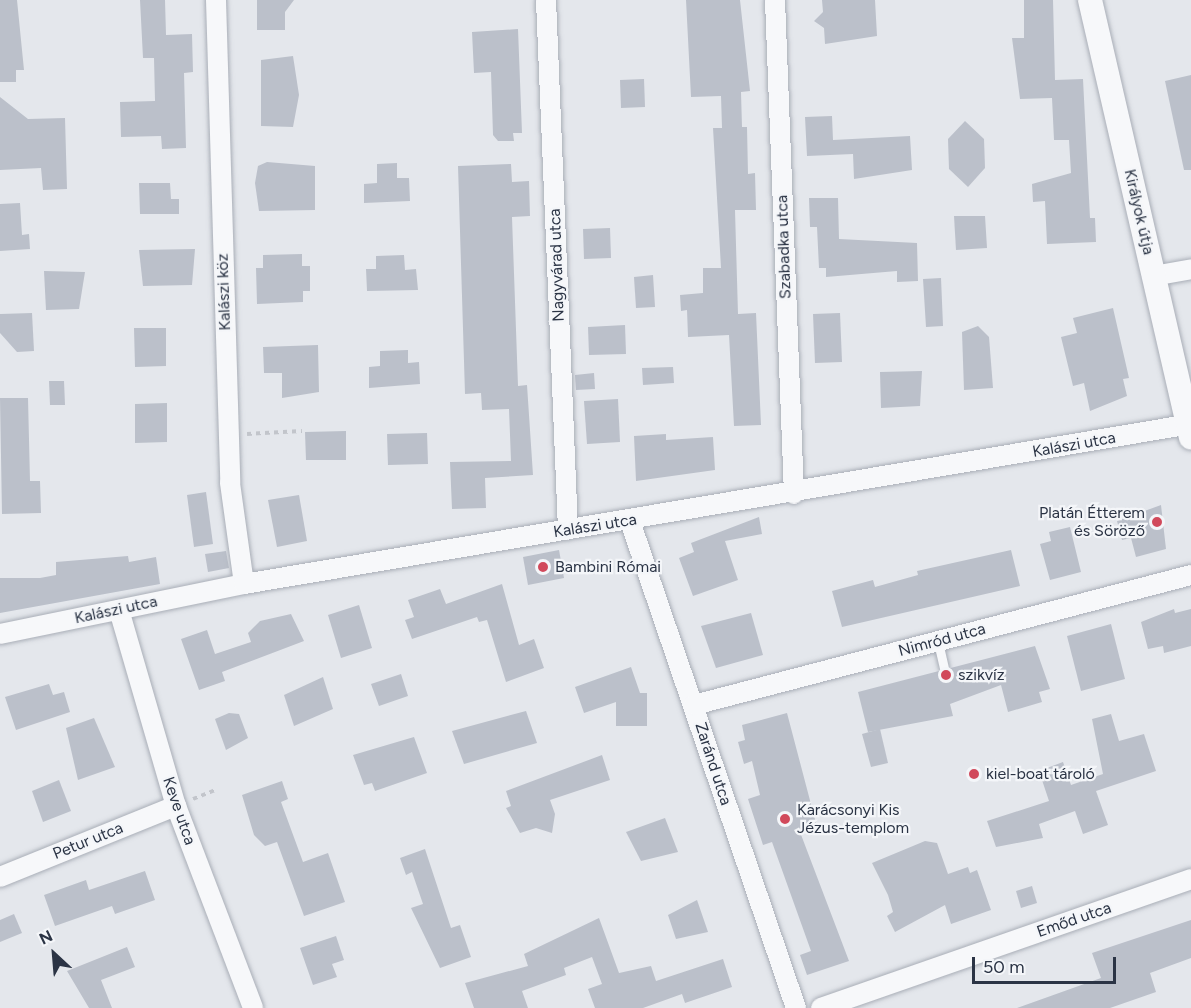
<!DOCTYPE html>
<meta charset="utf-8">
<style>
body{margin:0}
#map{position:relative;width:1191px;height:1008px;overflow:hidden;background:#e4e7ec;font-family:Figtree,sans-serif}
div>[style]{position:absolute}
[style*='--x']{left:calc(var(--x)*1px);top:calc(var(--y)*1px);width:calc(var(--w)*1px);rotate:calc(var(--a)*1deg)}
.building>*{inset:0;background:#bbc0ca}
.path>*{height:4px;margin-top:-2px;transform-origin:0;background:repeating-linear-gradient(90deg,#c2c5cb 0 4.5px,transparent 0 9px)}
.roads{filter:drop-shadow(0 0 2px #a9aeb7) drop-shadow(0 0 2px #a9aeb7)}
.service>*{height:9px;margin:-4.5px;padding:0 4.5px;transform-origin:4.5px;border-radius:4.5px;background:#f7f8fa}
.minor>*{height:20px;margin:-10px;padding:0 10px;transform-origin:10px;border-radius:10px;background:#f7f8fa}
.tertiary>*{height:24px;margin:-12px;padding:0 12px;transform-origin:12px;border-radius:12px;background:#f7f8fa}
.dots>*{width:16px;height:16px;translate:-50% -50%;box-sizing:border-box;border:3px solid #f4f6f9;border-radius:50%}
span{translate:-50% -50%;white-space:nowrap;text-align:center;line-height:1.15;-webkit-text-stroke:4.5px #f4f6f9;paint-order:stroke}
.street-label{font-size:16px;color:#2b3445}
.poi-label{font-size:16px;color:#2b3445}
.right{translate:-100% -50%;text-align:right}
.left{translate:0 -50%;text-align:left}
.north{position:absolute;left:24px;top:924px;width:60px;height:60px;-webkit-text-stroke:4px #f4f6f9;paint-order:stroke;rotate:334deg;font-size:16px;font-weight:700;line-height:24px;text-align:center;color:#2b3445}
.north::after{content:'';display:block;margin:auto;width:21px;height:27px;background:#2b3445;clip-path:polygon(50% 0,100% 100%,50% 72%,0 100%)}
.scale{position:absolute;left:972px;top:957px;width:144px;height:27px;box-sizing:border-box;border:3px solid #2b3445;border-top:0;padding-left:8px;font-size:18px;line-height:21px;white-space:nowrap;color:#2b3445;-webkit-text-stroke:4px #f4f6f9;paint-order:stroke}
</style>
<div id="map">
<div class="building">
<div style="clip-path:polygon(0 0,17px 0,24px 70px,16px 70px,16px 82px,0 82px)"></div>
<div style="clip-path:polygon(140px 0,165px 0,166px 35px,192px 34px,193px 72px,184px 73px,186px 148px,162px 149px,161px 136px,121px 137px,120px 102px,155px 101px,154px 58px,143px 58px)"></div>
<div style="clip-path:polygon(257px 0,294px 0,285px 12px,285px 30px,257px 30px)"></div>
<div style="clip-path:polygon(686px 0,740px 0,750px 91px,741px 92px,742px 127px,747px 127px,748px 174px,755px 173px,756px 210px,735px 210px,738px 314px,756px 313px,761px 425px,734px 426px,729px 335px,688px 337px,687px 310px,681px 311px,680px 295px,703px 293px,703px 268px,721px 268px,713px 128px,722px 128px,721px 96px,691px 97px)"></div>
<div style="clip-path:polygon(822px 0,875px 0,877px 36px,825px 44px,824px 28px,814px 21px,823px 12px)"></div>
<div style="clip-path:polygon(1024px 0,1053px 0,1055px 80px,1083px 79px,1090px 218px,1095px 218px,1096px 242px,1047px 244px,1045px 201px,1033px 202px,1032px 184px,1071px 173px,1069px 140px,1054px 140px,1052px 98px,1020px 99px,1012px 38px,1024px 38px)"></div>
<div style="clip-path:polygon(518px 29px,522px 133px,513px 133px,514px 141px,498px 141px,493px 135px,491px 72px,474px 73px,472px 32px)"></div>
<div style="clip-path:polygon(293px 56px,299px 95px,293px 127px,261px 126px,261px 60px)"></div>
<div style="clip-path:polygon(1191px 75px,1191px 170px,1184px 170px,1165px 81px)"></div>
<div style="clip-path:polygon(644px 79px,645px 107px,621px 108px,620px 80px)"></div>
<div style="clip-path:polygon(0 97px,28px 119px,65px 118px,67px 189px,43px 190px,41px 168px,0 170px)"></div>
<div style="clip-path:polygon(832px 116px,833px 140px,910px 136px,912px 170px,854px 179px,853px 154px,807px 156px,805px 117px)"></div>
<div style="clip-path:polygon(965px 121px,984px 139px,985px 168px,968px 187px,949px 169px,948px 139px)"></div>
<div style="clip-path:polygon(267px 162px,315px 166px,315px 210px,259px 211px,255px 183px,258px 166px)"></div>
<div style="clip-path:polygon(397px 163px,397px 178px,409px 178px,410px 201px,364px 203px,364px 184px,377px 183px,377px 164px)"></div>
<div style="clip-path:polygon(511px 164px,512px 182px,529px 181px,530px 216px,512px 217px,518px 386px,527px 385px,533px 475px,485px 478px,486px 508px,452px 509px,450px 462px,511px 461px,509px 409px,482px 410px,481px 393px,465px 394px,458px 166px)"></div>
<div style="clip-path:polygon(139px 183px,170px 183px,171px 199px,179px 199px,179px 214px,140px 214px)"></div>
<div style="clip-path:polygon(809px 198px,838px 198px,839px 239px,917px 243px,918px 281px,897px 282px,897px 271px,826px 277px,826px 268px,819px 268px,817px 227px,810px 227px)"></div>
<div style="clip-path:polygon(20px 203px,22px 235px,29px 234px,30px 249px,0 251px,0 204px)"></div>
<div style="clip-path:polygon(954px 216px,985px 216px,987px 248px,956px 250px)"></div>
<div style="clip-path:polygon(610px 228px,611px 258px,584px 259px,583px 229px)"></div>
<div style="clip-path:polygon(195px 249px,192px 285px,143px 286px,139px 250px)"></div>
<div style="clip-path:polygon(302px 254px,302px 266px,310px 266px,310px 291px,303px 291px,303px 302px,257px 304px,256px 268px,263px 268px,263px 255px)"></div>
<div style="clip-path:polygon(404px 255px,405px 270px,416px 269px,418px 290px,367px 291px,366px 269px,376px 269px,376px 256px)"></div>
<div style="clip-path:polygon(44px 271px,85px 272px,79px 309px,46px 310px)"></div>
<div style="clip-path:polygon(653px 275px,655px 307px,636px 308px,634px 277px)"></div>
<div style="clip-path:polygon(941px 278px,943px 326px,926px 327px,923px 279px)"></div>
<div style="clip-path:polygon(1113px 308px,1129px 378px,1123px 379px,1127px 396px,1090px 411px,1084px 383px,1073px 386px,1061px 337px,1077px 333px,1073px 318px)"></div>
<div style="clip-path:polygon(32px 313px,34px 351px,17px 352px,0 333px,0 314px)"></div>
<div style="clip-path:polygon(840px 313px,842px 362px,815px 363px,813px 314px)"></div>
<div style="clip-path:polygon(625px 325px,626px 354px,589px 355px,588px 327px)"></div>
<div style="clip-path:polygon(978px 326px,989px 337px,993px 388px,964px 390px,962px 332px)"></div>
<div style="clip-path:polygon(134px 328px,166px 328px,166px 366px,135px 367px)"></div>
<div style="clip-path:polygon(318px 345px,319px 392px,282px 398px,282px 373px,264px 373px,263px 347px)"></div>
<div style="clip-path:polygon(408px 350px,408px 363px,419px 362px,420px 384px,369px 388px,369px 367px,380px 366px,380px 351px)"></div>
<div style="clip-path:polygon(673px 367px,674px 383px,643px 385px,642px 368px)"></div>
<div style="clip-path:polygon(922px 371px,920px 406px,881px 408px,880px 372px)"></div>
<div style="clip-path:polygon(594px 373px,595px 389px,576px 390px,575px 375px)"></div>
<div style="clip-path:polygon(49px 381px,64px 381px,65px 405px,50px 405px)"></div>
<div style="clip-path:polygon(0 398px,28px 398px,30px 481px,40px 481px,41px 513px,2px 514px)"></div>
<div style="clip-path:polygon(618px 399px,620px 442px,587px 444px,584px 401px)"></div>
<div style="clip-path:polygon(167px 403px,167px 442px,135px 443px,135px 404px)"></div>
<div style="clip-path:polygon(346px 431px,346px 460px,306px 460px,305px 432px)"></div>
<div style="clip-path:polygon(427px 433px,428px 464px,388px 465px,387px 434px)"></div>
<div style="clip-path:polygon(666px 434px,666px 440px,713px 437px,715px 470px,636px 481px,634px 436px)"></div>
<div style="clip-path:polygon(206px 492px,213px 544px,194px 547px,187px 495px)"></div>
<div style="clip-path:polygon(299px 495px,307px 541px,277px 547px,268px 500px)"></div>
<div style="clip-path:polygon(1161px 505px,1166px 549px,1136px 557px,1131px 538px,1122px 540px,1117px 521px)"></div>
<div style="clip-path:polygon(759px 517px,762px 534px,725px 541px,738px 580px,693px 596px,679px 558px,694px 552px,691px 543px)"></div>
<div style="clip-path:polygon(1070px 527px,1081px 572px,1050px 580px,1040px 544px,1051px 541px,1049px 532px)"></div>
<div style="clip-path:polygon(559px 550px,564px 578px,528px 585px,523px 557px)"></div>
<div style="clip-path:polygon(1011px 550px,1020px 586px,842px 627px,832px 591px,873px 580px,875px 587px,918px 575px,917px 571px)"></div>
<div style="clip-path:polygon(226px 551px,229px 568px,208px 572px,205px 554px)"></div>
<div style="clip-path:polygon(128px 556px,129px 562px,156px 557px,160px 584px,0 613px,0 578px,40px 578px,56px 575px,56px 562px)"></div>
<div style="clip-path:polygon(502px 584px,519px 645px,534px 639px,544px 668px,506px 682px,487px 620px,479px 622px,477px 617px,412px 639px,405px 620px,414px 617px,408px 600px,440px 589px,446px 604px)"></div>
<div style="clip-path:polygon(359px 605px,372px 648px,341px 658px,328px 615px)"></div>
<div style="clip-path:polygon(1174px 609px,1175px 613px,1191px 609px,1191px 646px,1164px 653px,1163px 646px,1148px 649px,1141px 622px)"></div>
<div style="clip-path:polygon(751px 613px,763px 655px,716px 668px,701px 626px)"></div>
<div style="clip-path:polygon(291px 614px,304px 641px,222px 672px,225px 681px,199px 690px,181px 639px,207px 630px,215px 654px,251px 642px,248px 633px,260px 621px)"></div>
<div style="clip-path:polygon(1111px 624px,1125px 679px,1081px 691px,1067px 636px)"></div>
<div style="clip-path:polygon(1035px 646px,1050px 689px,1039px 692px,1042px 702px,1008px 712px,1001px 685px,950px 704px,953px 716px,868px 732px,858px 692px)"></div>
<div style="clip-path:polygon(631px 667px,640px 693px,647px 693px,647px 726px,616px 726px,616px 702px,584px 713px,575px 687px)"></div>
<div style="clip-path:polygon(401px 674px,408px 696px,379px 706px,371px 684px)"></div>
<div style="clip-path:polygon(323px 677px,333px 709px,294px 726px,284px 695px)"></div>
<div style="clip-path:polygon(49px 684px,53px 695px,64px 692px,70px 712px,16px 730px,5px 697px)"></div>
<div style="clip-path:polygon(526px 711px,537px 743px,464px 764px,452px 731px)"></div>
<div style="clip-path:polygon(229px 713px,239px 714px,248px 738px,226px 750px,215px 719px)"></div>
<div style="clip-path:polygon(787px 713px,817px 827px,800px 832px,849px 961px,807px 975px,800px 955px,811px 951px,772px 842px,763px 845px,748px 799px,760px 795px,752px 761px,744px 764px,738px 742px,745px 740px,742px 725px)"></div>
<div style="clip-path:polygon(1111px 714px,1119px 741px,1144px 734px,1156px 771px,1096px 791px,1108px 825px,1083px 834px,1075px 811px,1039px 824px,1043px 838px,996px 847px,987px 821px,1049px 801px,1039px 771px,1063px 762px,1071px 785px,1103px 774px,1092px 719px)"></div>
<div style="clip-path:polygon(94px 718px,115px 767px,78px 780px,66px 728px)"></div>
<div style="clip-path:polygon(880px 729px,888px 763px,871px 767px,862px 734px)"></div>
<div style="clip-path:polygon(414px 737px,427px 773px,375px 791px,372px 783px,364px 785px,353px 755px)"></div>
<div style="clip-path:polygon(602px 755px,610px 780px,550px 800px,555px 814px,552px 833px,536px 828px,520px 833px,506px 808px,511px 806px,506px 791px)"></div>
<div style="clip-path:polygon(59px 780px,71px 811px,43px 822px,32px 791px)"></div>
<div style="clip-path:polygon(282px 781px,288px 799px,281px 802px,303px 862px,328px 853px,345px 902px,304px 916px,277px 842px,265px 846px,254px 835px,242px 795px)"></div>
<div style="clip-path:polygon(665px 818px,678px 852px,641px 861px,626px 832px)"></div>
<div style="clip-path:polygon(925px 841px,937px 843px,948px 874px,968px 867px,970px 873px,977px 870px,991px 910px,951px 924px,945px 905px,895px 932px,887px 916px,893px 912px,888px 895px,872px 863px)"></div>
<div style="clip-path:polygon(425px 849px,451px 928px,460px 925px,471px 957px,440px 968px,411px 908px,423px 904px,412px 872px,406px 875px,400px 858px)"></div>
<div style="clip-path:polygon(145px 871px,155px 900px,115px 914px,112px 906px,55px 926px,44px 895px,86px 880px,89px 890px)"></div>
<div style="clip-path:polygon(1032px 886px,1037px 903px,1021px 908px,1016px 891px)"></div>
<div style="clip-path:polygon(697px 900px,708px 932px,676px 939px,668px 915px)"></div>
<div style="clip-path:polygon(14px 914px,22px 933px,0 942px,0 920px)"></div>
<div style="clip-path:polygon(599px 918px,619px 973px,651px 966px,656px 981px,723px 959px,732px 987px,685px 1003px,682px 994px,643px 1008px,595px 1008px,588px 989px,602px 984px,592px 957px,564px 968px,566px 975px,522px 991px,528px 1008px,474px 1008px,465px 983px,528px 966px,524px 954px)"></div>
<div style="clip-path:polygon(1191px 920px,1191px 958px,1150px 973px,1156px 992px,1110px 1008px,1017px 1008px,1101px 978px,1092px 953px)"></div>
<div style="clip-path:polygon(336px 936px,344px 960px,332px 964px,337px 977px,313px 985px,300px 948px)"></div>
<div style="clip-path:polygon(127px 947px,135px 967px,101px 980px,112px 1008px,89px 1008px,67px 971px)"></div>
</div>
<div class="path">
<div style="--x:247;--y:434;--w:55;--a:-3.1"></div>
<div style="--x:193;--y:799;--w:24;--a:-22"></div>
</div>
<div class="roads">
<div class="service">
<div style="--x:938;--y:642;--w:26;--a:77"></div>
</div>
<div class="minor">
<div style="--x:216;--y:0;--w:483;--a:88.3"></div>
<div style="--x:230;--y:483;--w:102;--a:82.1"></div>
<div style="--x:546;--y:0;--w:530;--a:87.62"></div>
<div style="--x:775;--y:0;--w:494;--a:87.8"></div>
<div style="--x:1153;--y:276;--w:39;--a:-10"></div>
<div style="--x:630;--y:521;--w:515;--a:71.18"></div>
<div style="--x:119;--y:610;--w:204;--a:73.8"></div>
<div style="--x:176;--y:806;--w:216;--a:69.1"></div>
<div style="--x:0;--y:634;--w:249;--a:-11.6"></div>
<div style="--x:244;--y:584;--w:960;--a:-9.59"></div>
<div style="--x:694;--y:705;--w:514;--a:-14.66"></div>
<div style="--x:0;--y:877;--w:190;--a:-22"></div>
<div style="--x:821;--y:1008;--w:392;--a:-19.2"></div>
</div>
<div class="tertiary">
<div style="--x:1090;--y:0;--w:449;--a:77"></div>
</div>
</div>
<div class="dots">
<div style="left:1157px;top:522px;background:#d1495b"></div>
<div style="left:543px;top:567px;background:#d1495b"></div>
<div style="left:946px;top:675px;background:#d1495b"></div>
<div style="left:974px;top:774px;background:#d1495b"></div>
<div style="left:785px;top:819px;background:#d1495b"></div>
</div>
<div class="street-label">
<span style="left:1139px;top:212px;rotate:77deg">Királyok útja</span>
<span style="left:784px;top:247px;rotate:-92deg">Szabadka utca</span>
<span style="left:557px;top:265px;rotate:-92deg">Nagyvárad utca</span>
<span style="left:224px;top:292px;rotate:-92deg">Kalászi köz</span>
<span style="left:1074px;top:445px;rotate:-10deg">Kalászi utca</span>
<span style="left:595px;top:526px;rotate:-9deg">Kalászi utca</span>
<span style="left:116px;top:610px;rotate:-12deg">Kalászi utca</span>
<span style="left:942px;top:640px;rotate:-15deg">Nimród utca</span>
<span style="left:713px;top:764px;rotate:72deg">Zaránd utca</span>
<span style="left:179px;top:811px;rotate:71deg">Keve utca</span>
<span style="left:88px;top:841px;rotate:-22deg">Petur utca</span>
<span style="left:1074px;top:920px;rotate:-19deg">Emőd utca</span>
</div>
<div class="poi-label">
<span class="right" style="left:1145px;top:522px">Platán Étterem<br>és Söröző</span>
<span class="left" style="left:555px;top:567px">Bambini Római</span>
<span class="left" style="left:958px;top:675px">szikvíz</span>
<span class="left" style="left:986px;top:774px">kiel-boat tároló</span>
<span class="left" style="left:797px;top:819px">Karácsonyi Kis<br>Jézus-templom</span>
</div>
<div class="north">N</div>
<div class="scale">50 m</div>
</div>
